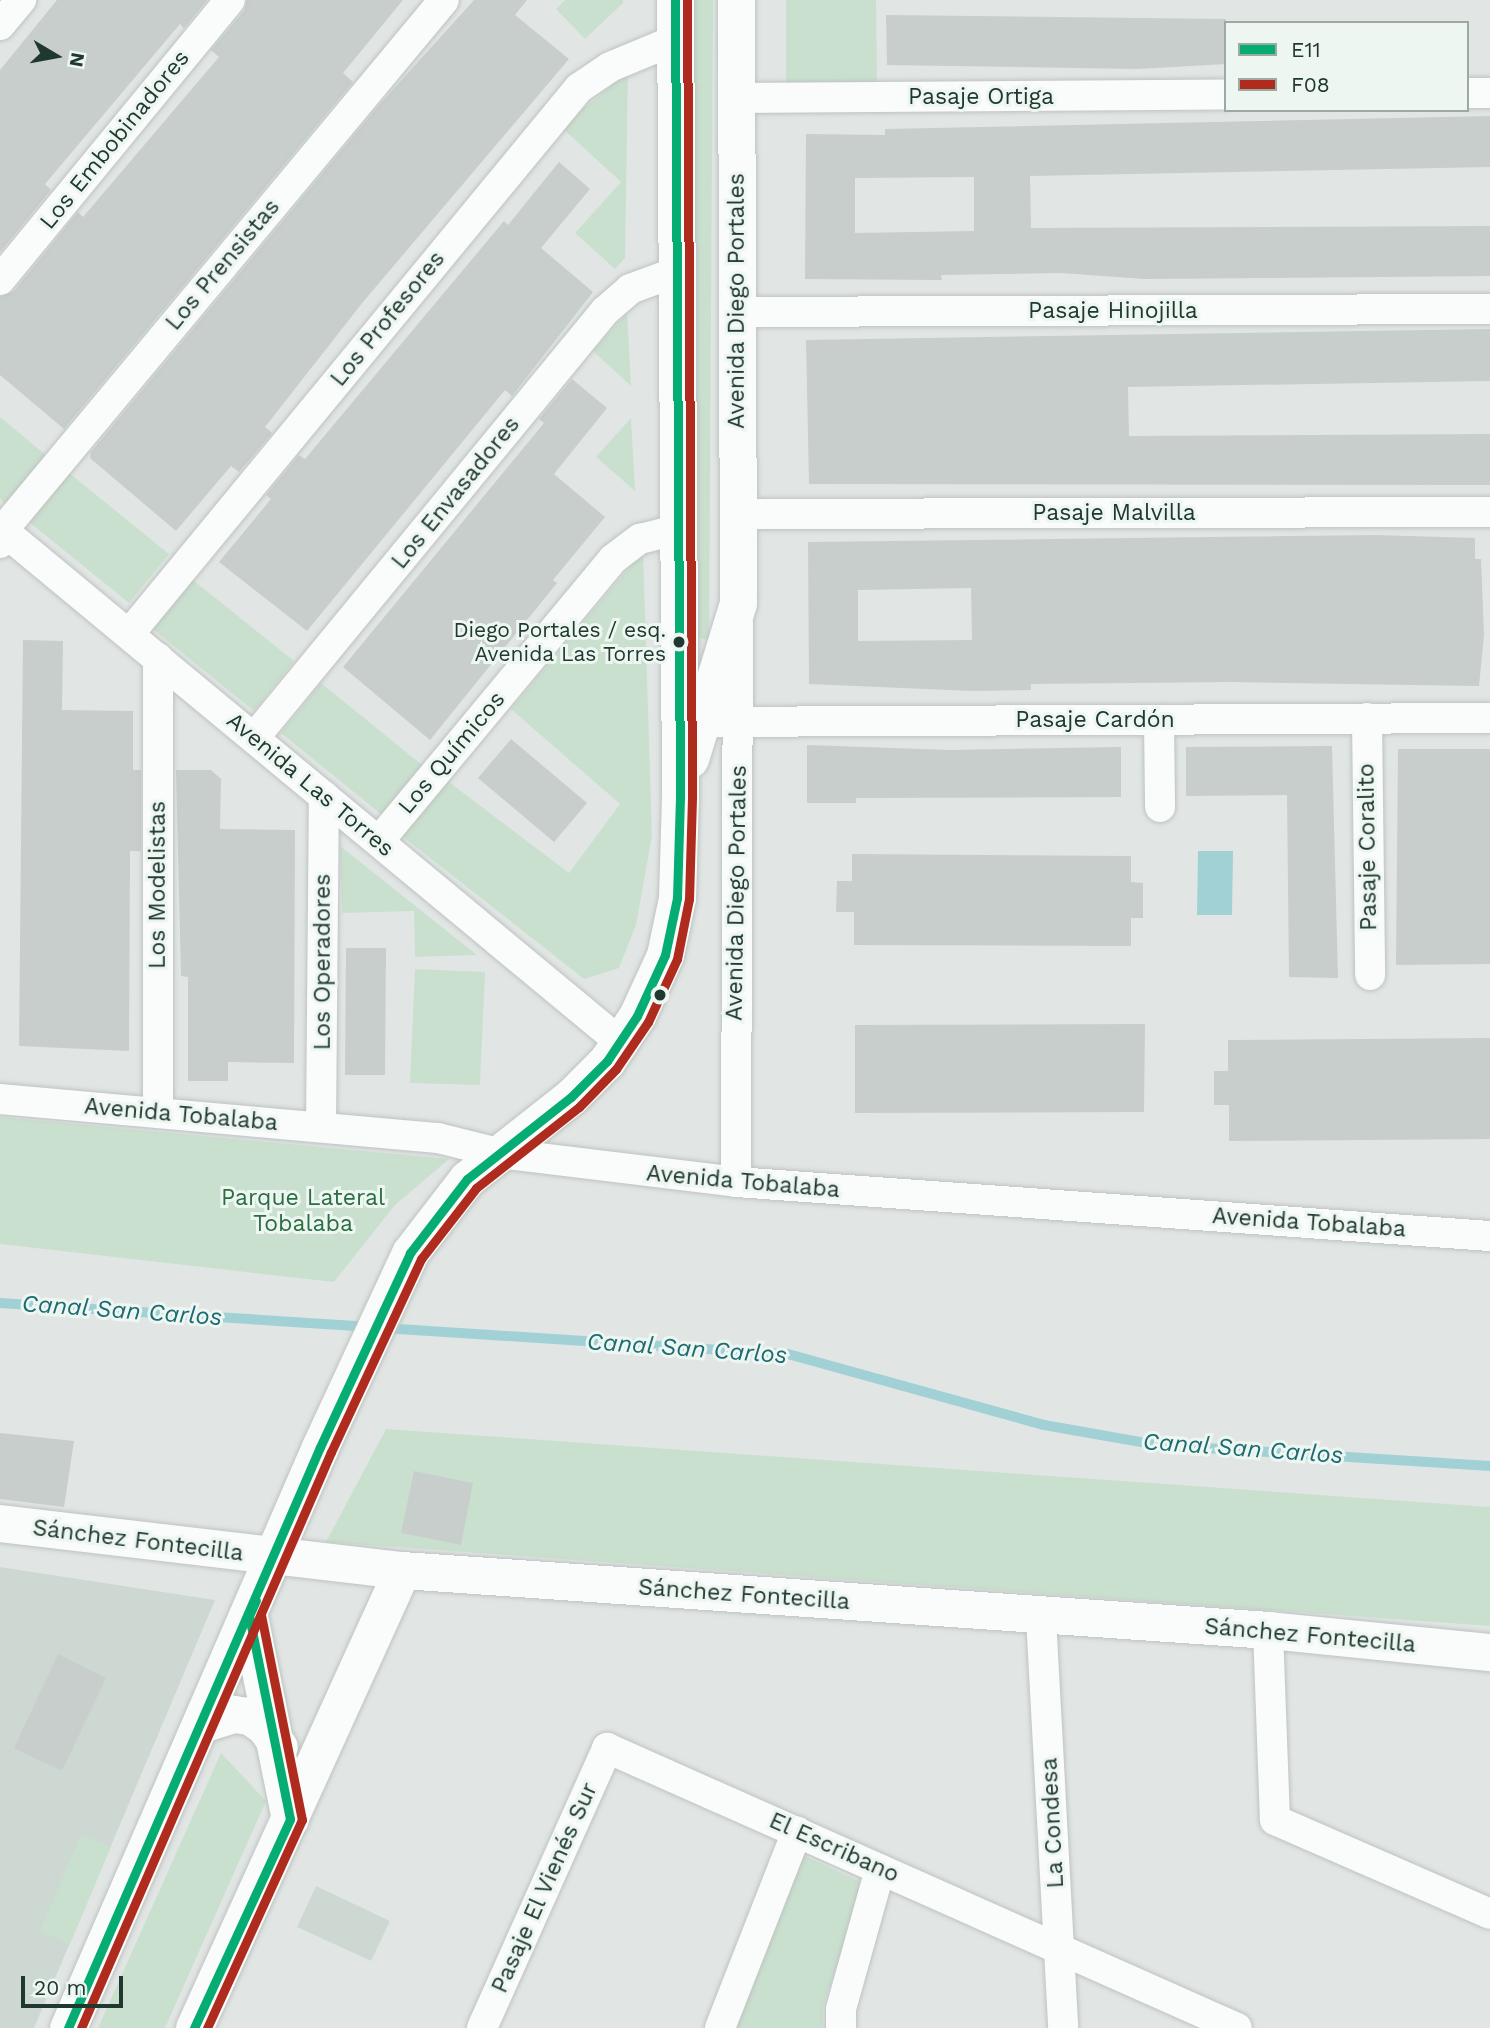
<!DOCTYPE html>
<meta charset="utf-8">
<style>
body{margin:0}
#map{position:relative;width:1490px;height:2028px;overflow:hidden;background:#e1e6e4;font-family:"Work Sans",sans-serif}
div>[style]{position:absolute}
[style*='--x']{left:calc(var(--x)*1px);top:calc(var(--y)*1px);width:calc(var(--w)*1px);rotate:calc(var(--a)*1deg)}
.built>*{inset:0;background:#ced8d3}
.green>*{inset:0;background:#cae0cf}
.water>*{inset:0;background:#a1d1d5}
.stream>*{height:10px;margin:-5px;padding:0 5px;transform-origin:5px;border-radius:5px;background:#a1d1d5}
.building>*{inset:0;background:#c8cecb}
.roads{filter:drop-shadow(0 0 2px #bec3c1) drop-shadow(0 0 2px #bec3c1)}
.minor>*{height:30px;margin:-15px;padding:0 15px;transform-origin:15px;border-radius:15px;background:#fafbfb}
.tertiary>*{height:37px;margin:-18.5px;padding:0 18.5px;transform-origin:18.5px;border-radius:18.5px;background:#fafbfb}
.bus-1>*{height:9px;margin:-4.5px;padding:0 4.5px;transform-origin:4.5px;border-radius:4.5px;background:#05ad73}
.bus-2>*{height:9px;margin:-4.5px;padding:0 4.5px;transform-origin:4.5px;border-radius:4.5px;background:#af2b1e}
.dots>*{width:19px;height:19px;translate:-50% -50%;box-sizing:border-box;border:4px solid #eef6f2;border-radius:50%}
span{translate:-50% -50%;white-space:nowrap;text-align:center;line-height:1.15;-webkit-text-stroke:6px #eef6f2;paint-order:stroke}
.bus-label{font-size:21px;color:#203930}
.right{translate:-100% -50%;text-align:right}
.street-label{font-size:23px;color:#203930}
.park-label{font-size:23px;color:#2b6e41}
.water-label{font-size:24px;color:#1c6a72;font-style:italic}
.legend{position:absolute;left:1224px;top:21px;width:245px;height:91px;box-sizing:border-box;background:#eef6f2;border:2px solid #9caaa4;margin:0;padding:9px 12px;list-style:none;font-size:21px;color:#203930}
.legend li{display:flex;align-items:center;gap:14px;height:35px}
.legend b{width:35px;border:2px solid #9caaa4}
.north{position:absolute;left:21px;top:21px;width:70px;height:70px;-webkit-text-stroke:5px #eef6f2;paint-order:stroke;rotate:100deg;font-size:19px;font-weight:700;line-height:28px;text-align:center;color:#203930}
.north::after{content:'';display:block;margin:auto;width:24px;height:32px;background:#203930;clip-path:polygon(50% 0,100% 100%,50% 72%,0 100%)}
.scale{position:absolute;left:21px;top:1976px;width:102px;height:32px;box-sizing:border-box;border:4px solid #203930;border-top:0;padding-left:9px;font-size:21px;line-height:24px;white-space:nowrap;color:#203930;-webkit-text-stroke:5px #eef6f2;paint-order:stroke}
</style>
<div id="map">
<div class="built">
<div style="clip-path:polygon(0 1567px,215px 1600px,34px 2028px,0 2028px)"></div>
<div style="clip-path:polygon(316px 1886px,390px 1921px,371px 1961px,297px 1927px)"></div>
</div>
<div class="green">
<div style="clip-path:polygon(565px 0,623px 0,623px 3px,585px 39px,556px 9px)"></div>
<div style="clip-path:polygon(693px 0,713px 0,709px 640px,695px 637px)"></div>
<div style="clip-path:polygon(786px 0,876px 0,877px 82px,786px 83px)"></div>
<div style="clip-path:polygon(628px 72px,625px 258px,615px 269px,575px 233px,621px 182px,561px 127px)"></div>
<div style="clip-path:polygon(627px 313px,631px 386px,593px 351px)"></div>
<div style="clip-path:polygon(0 417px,47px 456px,7px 505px,0 499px)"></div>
<div style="clip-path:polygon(631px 418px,635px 491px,596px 457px)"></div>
<div style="clip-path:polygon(63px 468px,169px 554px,129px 603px,24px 518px)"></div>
<div style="clip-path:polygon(643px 551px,652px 836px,636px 925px,619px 968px,584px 979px,397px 832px,445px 779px,569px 873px,620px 804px,511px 709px)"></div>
<div style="clip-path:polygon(188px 576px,294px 661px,254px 711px,148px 625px)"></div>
<div style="clip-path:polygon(321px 683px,427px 769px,387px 819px,281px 733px)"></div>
<div style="clip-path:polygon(340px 846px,477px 955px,415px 957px,414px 911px,342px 913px)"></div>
<div style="clip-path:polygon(415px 969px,485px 972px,480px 1085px,410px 1083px)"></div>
<div style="clip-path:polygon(0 1117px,449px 1159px,395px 1205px,334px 1282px,0 1244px)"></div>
<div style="clip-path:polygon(386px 1429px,1490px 1507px,1490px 1626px,326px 1542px)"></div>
<div style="clip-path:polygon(221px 1753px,266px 1801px,165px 2028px,98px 2028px)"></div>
<div style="clip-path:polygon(81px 1835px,111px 1847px,70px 1944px,40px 1931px)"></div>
<div style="clip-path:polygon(802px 1855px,865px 1884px,823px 2006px,823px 2028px,733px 2028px)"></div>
</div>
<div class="water">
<div style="clip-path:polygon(1198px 851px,1233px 851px,1232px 915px,1197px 915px)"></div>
</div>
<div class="stream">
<div style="--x:0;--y:1303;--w:368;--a:3.7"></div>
<div style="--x:383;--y:1328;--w:406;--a:3.7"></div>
<div style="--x:788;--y:1354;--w:266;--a:15.5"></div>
<div style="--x:1044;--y:1425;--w:116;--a:10"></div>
<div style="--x:1158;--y:1445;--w:333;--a:3.6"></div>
</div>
<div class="building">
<div style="clip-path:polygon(57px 0,207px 0,184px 28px,180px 24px,45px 184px,51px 190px,0 252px,0 70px)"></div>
<div style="clip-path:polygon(247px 0,403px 0,343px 73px,353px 82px,64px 429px,0 375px,0 297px,14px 291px,78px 212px,83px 217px,219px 57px,211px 50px,244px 11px)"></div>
<div style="clip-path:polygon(474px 0,527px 0,515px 15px,569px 59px,363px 302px,265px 427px,272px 433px,239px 472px,231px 466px,176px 531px,90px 458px,91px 452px,380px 104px)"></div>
<div style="clip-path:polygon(886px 15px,1226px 19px,1226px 64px,1137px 69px,887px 65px)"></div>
<div style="clip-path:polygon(evenodd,1490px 116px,1490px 167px,1030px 176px,1031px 228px,1490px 226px,1490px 276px,1144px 279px,1061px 273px,941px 275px,942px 280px,805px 279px,806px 134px,885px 135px,885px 129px,1490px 116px,974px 177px,974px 231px,855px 233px,855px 178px,974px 177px)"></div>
<div style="clip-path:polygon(559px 162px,590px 189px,541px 248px,593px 292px,512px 396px,505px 390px,307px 631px,219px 562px,271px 499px,266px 495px,299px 455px,305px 459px,504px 221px,508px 225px)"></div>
<div style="clip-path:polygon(1490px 329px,1490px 381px,1128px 387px,1129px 436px,1490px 434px,1490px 485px,809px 484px,806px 340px)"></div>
<div style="clip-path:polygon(572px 379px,607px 408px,554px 474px,605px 517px,553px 580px,557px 583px,430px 740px,343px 667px,544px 423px,539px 419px)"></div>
<div style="clip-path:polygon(evenodd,1376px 535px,1475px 538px,1475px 559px,1481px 559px,1484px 635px,1479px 686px,1231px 682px,1031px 684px,1031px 690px,973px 691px,809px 684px,808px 542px,1376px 535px,971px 588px,972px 640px,858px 641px,858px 590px,971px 588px)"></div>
<div style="clip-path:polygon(23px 640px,63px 641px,62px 710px,133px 711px,133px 770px,141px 770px,141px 851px,130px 851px,129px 1051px,19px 1046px)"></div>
<div style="clip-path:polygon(511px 739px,587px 803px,554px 842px,478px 778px)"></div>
<div style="clip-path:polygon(807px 745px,950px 750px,1121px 747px,1121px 797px,856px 798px,856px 803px,807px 803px)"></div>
<div style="clip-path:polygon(1332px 746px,1338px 978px,1289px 977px,1287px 795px,1186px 796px,1186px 747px)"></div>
<div style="clip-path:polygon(1398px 749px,1490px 749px,1490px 964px,1396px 965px)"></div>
<div style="clip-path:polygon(176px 770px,211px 770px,221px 779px,220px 829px,295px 830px,294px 1063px,228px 1062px,228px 1081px,188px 1081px,188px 977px,181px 976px)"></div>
<div style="clip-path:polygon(852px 854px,1131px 856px,1131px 882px,1143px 883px,1143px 918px,1131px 918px,1131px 946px,854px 945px,854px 912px,836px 912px,837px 881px,852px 881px)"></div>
<div style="clip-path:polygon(346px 948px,386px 948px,385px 1075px,345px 1075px)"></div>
<div style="clip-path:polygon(1145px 1024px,1144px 1112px,855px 1113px,855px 1025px)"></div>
<div style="clip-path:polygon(1490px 1038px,1490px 1139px,1229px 1141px,1229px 1105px,1214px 1105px,1214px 1071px,1228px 1071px,1228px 1040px)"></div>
<div style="clip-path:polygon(0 1433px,74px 1441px,64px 1507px,0 1499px)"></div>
<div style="clip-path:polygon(414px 1471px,473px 1483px,461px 1545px,401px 1533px)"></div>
<div style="clip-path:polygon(58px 1654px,106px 1678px,62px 1771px,14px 1748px)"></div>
</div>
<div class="roads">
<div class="minor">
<div style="--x:0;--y:25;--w:33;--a:-50"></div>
<div style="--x:1467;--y:93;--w:23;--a:0"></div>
<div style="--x:736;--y:98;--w:490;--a:-0.4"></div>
<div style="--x:0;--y:280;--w:362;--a:-50.6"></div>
<div style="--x:737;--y:312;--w:753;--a:-0.23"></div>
<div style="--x:737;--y:514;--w:753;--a:-0.15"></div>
<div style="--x:0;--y:528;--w:805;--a:39.66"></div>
<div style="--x:0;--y:543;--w:13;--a:-77"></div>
<div style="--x:3;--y:530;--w:689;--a:-50.24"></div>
<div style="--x:129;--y:634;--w:708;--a:-50.51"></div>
<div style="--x:579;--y:88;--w:37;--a:-34"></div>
<div style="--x:610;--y:67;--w:70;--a:-22.6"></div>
<div style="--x:1367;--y:718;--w:257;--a:89.3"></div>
<div style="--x:1159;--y:720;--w:87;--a:89.3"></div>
<div style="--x:701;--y:722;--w:789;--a:-0.29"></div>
<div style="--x:254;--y:738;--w:553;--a:-50.58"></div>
<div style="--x:605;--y:311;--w:33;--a:-41"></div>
<div style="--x:630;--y:289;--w:49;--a:-20.3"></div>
<div style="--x:379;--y:841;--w:366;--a:-50.3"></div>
<div style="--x:613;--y:559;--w:34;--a:-37"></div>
<div style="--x:640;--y:539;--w:38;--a:-14"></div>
<div style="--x:0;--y:1099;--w:440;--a:5.1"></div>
<div style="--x:438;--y:1138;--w:62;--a:14"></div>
<div style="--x:498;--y:1153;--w:240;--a:6.9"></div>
<div style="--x:736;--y:1182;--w:756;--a:4.1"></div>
<div style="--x:158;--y:1113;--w:455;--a:-90"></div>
<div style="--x:321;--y:1127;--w:331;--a:-89.5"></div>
<div style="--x:736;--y:1182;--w:559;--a:-89.8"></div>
<div style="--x:1041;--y:1617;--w:412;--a:86.9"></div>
<div style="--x:1268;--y:1630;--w:190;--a:87.9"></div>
<div style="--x:1275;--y:1820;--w:235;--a:23.6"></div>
<div style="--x:482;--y:2028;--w:307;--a:-65.9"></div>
<div style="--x:607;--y:1748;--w:689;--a:23.96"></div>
<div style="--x:720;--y:2028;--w:211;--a:-68.6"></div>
<div style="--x:841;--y:2028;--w:19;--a:-90"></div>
<div style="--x:841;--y:2009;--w:145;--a:-74.4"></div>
</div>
<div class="tertiary">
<div style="--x:690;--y:759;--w:163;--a:-72.9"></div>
<div style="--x:738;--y:603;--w:603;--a:-90.19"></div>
<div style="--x:0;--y:1523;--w:405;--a:6.7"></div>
<div style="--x:402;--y:1570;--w:868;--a:3.96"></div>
<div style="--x:1268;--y:1630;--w:223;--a:5.7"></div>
<div style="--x:249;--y:1616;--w:207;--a:78.6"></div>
<div style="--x:202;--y:1724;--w:33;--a:-18"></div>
<div style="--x:233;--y:1714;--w:17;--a:7"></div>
<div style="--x:250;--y:1716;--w:19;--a:36"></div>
<div style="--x:265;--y:1727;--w:24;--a:55"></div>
<div style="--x:68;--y:2028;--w:633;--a:-66.55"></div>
<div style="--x:320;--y:1447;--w:214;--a:-65.1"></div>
<div style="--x:410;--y:1253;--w:93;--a:-52.4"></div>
<div style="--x:467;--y:1179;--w:132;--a:-38.3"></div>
<div style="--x:571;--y:1097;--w:51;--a:-45"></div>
<div style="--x:607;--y:1061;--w:54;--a:-56.3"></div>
<div style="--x:637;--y:1016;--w:67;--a:-65.3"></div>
<div style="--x:665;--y:955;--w:58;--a:-78.1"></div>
<div style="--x:677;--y:898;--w:101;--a:-88.3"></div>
<div style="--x:680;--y:797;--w:797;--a:-90.36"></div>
<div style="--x:194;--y:2028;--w:503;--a:-65.57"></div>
</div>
</div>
<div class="bus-1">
<div style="--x:68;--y:2028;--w:633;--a:-66.55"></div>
<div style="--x:320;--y:1447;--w:214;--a:-65.1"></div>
<div style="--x:410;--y:1253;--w:93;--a:-52.4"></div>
<div style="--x:467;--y:1179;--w:132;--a:-38.3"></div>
<div style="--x:571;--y:1097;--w:51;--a:-45"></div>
<div style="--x:607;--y:1061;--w:54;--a:-56.3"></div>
<div style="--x:637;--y:1016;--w:67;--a:-65.3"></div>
<div style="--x:665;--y:955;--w:58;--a:-78.1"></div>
<div style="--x:677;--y:898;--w:101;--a:-88.3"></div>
<div style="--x:680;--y:797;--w:797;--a:-90.36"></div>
<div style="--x:194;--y:2028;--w:230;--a:-65.3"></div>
<div style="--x:290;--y:1819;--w:207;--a:-101.4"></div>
<div style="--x:249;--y:1616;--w:17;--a:-66"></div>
</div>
<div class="bus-2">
<div style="--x:81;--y:2028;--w:628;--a:-66.54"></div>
<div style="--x:331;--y:1452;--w:213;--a:-65"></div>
<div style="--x:421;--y:1259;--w:90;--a:-52.2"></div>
<div style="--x:476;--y:1188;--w:131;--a:-38.2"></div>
<div style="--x:579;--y:1107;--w:53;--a:-45.8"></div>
<div style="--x:616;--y:1069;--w:57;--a:-55.8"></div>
<div style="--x:648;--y:1022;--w:69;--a:-65.3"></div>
<div style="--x:677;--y:959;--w:61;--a:-78.7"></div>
<div style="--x:689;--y:899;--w:102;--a:-88.3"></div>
<div style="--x:692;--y:797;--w:797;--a:-90.36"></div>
<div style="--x:207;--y:2028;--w:229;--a:-65.5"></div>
<div style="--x:302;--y:1820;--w:210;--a:-101.3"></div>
</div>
<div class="dots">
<div style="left:679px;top:642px;background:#203930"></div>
<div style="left:660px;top:995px;background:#203930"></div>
</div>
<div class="bus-label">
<span class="right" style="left:666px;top:642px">Diego Portales / esq.<br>Avenida Las Torres</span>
</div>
<div class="street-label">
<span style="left:981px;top:97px">Pasaje Ortiga</span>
<span style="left:115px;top:140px;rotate:-51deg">Los Embobinadores</span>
<span style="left:223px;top:265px;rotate:-50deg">Los Prensistas</span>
<span style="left:737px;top:301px;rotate:-90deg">Avenida Diego Portales</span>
<span style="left:1113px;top:311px">Pasaje Hinojilla</span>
<span style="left:388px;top:319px;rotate:-51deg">Los Profesores</span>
<span style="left:456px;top:493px;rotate:-51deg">Los Envasadores</span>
<span style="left:1114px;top:513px">Pasaje Malvilla</span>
<span style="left:1095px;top:720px">Pasaje Cardón</span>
<span style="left:452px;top:753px;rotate:-50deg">Los Químicos</span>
<span style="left:310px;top:785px;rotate:40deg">Avenida Las Torres</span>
<span style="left:1368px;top:847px;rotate:-91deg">Pasaje Coralito</span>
<span style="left:158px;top:885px;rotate:-90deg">Los Modelistas</span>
<span style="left:737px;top:893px;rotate:-89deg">Avenida Diego Portales</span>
<span style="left:323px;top:962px;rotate:-90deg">Los Operadores</span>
<span style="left:181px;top:1115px;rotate:5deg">Avenida Tobalaba</span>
<span style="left:743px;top:1182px;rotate:5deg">Avenida Tobalaba</span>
<span style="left:1309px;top:1223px;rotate:4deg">Avenida Tobalaba</span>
<span style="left:138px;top:1541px;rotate:7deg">Sánchez Fontecilla</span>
<span style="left:744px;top:1595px;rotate:4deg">Sánchez Fontecilla</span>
<span style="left:1310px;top:1636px;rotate:5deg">Sánchez Fontecilla</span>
<span style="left:1053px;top:1823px;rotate:-93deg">La Condesa</span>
<span style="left:834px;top:1848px;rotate:24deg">El Escribano</span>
<span style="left:545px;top:1888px;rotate:-66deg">Pasaje El Vienés Sur</span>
</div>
<div class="park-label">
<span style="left:303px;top:1211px">Parque Lateral<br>Tobalaba</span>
</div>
<div class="water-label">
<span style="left:122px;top:1311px;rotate:4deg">Canal San Carlos</span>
<span style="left:687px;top:1349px;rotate:4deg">Canal San Carlos</span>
<span style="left:1243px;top:1449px;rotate:4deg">Canal San Carlos</span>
</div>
<ul class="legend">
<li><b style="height:9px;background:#05ad73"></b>E11</li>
<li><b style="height:9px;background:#af2b1e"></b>F08</li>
</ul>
<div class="north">N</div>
<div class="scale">20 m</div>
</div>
